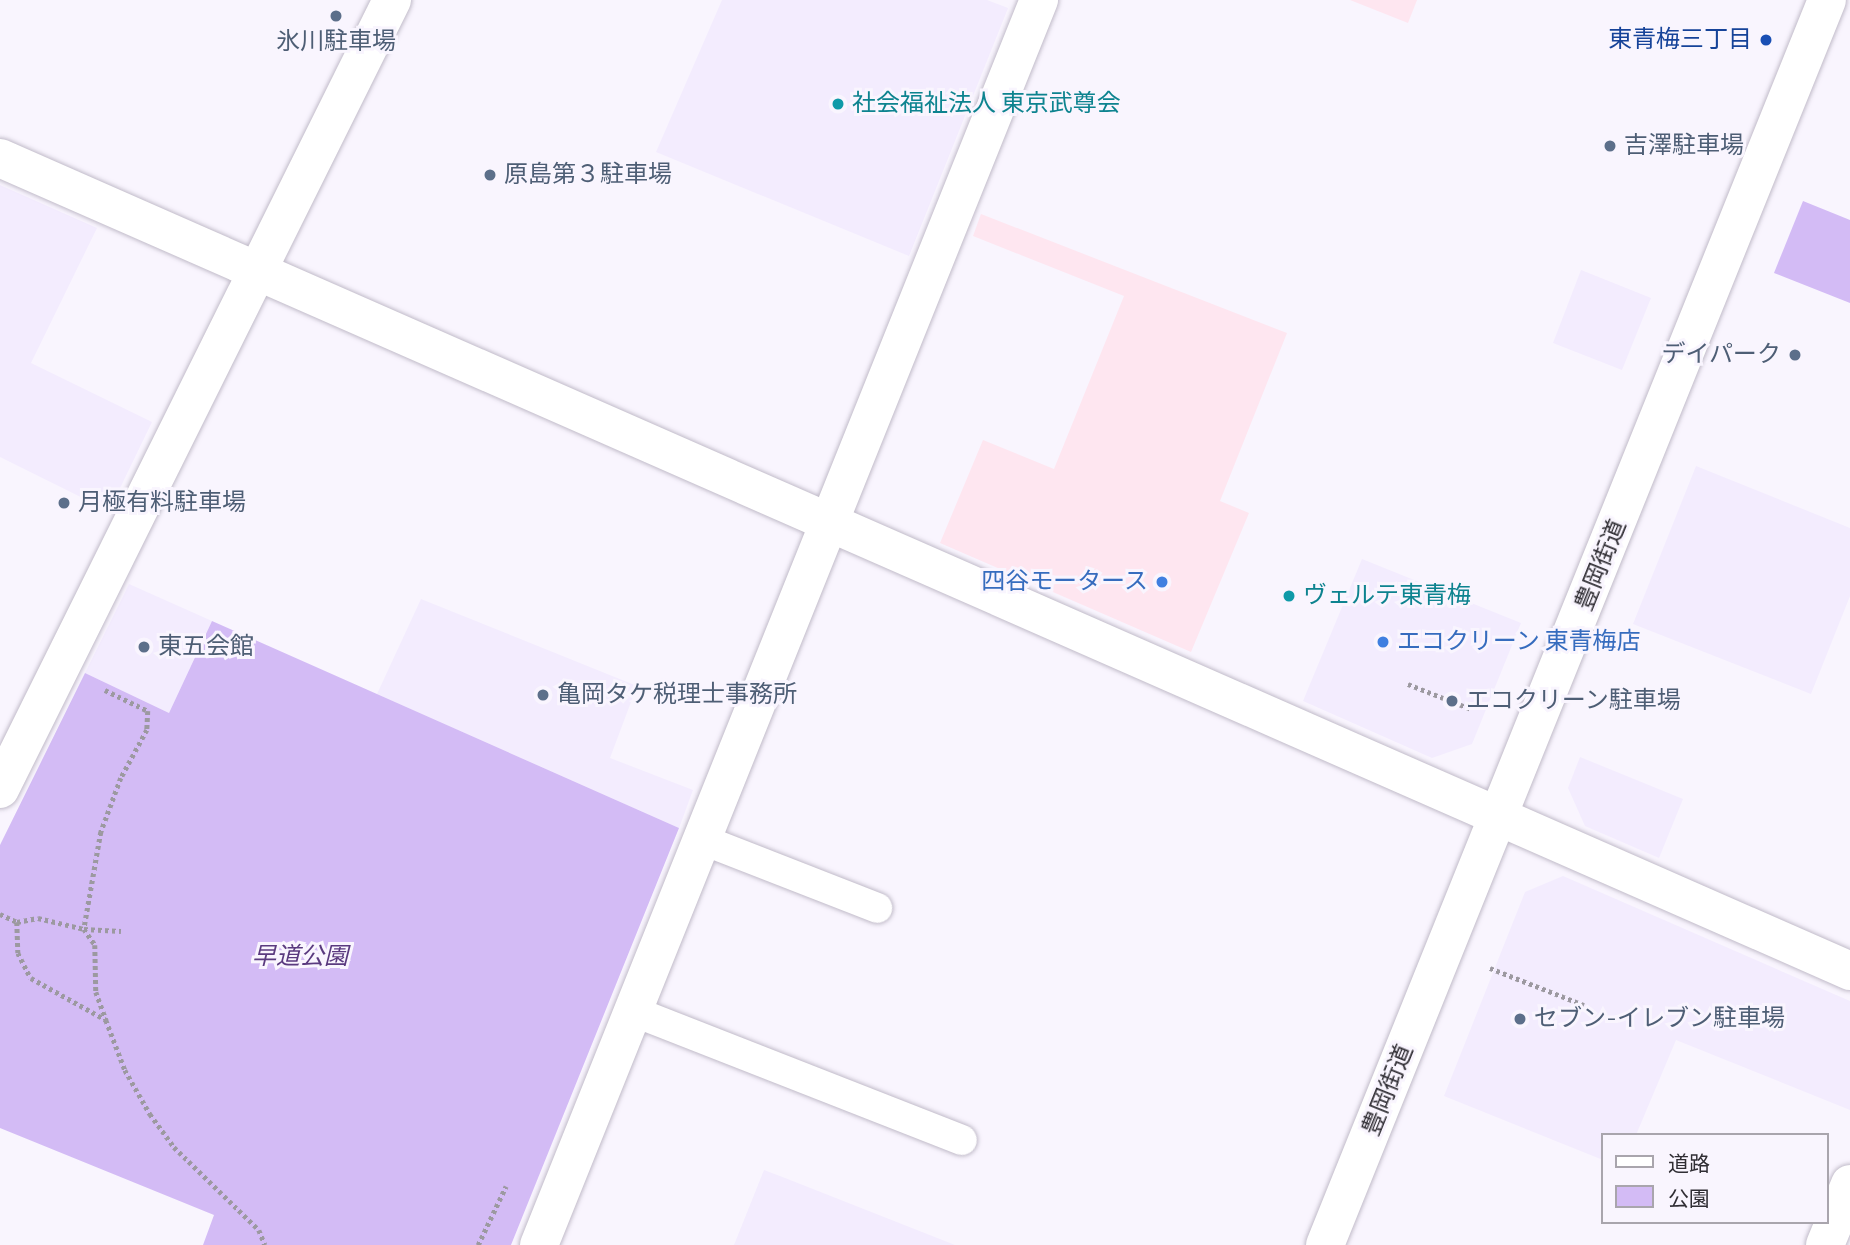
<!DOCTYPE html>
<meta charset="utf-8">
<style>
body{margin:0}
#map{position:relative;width:1850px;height:1245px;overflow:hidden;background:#f9f5fe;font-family:Bitter,"Noto Sans JP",serif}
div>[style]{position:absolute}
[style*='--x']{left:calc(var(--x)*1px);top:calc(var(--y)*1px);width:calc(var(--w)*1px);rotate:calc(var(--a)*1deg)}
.built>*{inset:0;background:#f3ecfe}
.industrial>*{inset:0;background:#fee6f0}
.green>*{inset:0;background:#d3bbf5}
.path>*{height:4.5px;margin-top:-2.25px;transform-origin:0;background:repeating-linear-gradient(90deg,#9c99a0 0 3.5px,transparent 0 7px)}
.roads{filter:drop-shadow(0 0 2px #c1bbc9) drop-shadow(0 0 2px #c1bbc9)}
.lane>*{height:30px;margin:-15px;padding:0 15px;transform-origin:15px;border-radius:15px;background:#fff}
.street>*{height:38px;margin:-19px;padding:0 19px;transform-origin:19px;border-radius:19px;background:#fff}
.primary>*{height:38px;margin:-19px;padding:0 19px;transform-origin:19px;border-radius:19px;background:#fff}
.dots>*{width:19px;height:19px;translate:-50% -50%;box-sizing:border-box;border:4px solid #f9f5fe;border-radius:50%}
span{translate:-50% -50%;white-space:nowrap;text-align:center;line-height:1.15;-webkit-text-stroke:6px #f9f5fe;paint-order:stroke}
.transit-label{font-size:24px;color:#164399}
.right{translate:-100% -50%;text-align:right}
.service-label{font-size:24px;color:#4e5e75}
.left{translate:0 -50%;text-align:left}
.culture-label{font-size:24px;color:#0d838f}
.street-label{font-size:24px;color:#302e34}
.shop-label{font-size:24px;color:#366cbe}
.park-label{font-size:24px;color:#5a3a7f;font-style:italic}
.legend{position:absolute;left:1601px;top:1133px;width:228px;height:91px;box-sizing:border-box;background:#f9f5fe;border:2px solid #a9a5ad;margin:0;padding:9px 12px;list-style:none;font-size:21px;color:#302e34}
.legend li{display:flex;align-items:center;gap:14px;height:35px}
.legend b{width:35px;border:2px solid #a9a5ad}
</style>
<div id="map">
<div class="built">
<div style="clip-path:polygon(722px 0,987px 0,1008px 8px,909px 256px,656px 152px)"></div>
<div style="clip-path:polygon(0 185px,97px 228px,31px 363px,152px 422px,109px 511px,0 457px)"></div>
<div style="clip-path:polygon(1581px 270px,1651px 298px,1622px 370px,1553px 343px)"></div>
<div style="clip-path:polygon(1696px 466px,1850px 528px,1850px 596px,1811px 694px,1633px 624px)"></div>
<div style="clip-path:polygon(1362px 559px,1521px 623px,1472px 744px,1432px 758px,1303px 701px)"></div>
<div style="clip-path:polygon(129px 584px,212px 621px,169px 713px,85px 673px)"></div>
<div style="clip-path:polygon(421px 599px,637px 686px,610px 758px,693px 790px,679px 828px,377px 694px)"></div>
<div style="clip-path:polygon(1580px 757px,1683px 799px,1659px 858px,1585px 826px,1568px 788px)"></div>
<div style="clip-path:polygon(1563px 876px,1850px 1001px,1850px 1110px,1676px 1040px,1636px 1135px,1603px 1135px,1603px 1160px,1444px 1096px,1525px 892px)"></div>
<div style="clip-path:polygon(764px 1170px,785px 1178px,955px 1245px,734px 1245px)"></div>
</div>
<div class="industrial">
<div style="clip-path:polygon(1350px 0,1417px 0,1408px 23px)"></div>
<div style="clip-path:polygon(981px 214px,1287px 333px,1220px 501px,1249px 513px,1191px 652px,940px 543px,983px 440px,1054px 469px,1124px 296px,973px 236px)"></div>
</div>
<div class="green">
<div style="clip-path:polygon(1803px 201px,1850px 220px,1850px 303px,1774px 273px)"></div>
<div style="clip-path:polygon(212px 621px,679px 828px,511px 1245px,203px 1245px,214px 1215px,0 1128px,0 845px,85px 673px,169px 713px)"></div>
</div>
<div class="path">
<div style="--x:1408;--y:684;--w:68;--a:21.6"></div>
<div style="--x:105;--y:690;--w:48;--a:26"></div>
<div style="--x:148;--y:711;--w:19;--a:93"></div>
<div style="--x:147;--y:730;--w:55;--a:118.4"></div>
<div style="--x:121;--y:778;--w:58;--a:110.3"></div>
<div style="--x:101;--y:832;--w:98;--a:99.9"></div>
<div style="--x:84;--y:929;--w:37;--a:3"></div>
<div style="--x:0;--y:914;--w:19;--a:25"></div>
<div style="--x:17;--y:922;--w:21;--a:-11"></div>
<div style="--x:38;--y:918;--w:47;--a:13.4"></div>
<div style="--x:84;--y:929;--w:19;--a:55"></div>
<div style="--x:95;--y:945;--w:47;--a:88.8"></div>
<div style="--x:96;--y:992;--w:30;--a:70"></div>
<div style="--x:17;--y:922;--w:31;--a:88"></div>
<div style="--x:18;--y:953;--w:28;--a:63"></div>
<div style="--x:31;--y:978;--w:86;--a:29.2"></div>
<div style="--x:106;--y:1020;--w:53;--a:69.2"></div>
<div style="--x:125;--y:1070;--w:51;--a:60.4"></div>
<div style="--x:150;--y:1114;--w:41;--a:54"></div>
<div style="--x:174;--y:1147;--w:119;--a:44.3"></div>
<div style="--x:259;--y:1230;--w:16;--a:68"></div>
<div style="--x:1490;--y:968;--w:101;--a:21.5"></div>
<div style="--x:478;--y:1245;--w:65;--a:-64.6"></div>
</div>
<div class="roads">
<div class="lane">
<div style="--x:703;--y:840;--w:187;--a:21.3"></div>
<div style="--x:635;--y:1012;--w:351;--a:21.4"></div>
</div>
<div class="street">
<div style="--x:0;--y:158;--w:2021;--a:23.72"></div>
<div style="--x:0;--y:789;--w:881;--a:-63.58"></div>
<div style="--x:539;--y:1245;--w:1342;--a:-68.12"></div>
<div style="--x:1825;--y:1245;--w:66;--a:-67.7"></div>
</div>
<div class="primary">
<div style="--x:1325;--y:1245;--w:1342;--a:-68.04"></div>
</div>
</div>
<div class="dots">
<div style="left:336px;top:16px;background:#5c6f8a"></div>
<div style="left:1766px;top:40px;background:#1a4fb4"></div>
<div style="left:838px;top:104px;background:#0f9aa8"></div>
<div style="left:1610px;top:146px;background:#5c6f8a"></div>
<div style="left:490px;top:175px;background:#5c6f8a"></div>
<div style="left:1795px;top:355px;background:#5c6f8a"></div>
<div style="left:64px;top:503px;background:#5c6f8a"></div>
<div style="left:1162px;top:582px;background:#3f7fe0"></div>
<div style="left:1289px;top:596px;background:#0f9aa8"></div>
<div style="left:1383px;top:642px;background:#3f7fe0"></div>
<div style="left:144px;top:647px;background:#5c6f8a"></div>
<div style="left:543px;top:695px;background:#5c6f8a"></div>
<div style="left:1452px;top:701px;background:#5c6f8a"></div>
<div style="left:1520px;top:1019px;background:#5c6f8a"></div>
</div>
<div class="transit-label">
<span class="right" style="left:1752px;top:40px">東青梅三丁目</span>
</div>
<div class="service-label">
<span style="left:336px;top:42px">氷川駐車場</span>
<span class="left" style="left:1624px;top:146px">吉澤駐車場</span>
<span class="left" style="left:504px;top:175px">原島第３駐車場</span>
<span class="right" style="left:1781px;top:355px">デイパーク</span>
<span class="left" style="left:78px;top:503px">月極有料駐車場</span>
<span class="left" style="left:158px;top:647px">東五会館</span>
<span class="left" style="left:557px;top:695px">亀岡タケ税理士事務所</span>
<span class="left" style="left:1466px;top:701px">エコクリーン駐車場</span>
<span class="left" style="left:1534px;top:1019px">セブン-イレブン駐車場</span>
</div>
<div class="culture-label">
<span class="left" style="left:852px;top:104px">社会福祉法人 東京武尊会</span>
<span class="left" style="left:1303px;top:596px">ヴェルテ東青梅</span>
</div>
<div class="street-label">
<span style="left:1601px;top:565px;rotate:-68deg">豊岡街道</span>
<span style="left:1388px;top:1090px;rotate:-68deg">豊岡街道</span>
</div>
<div class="shop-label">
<span class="right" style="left:1148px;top:582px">四谷モータース</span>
<span class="left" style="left:1397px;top:642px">エコクリーン 東青梅店</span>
</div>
<div class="park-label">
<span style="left:300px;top:957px">早道公園</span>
</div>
<ul class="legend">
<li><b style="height:9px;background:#fff"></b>道路</li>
<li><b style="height:19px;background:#d3bbf5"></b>公園</li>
</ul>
</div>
